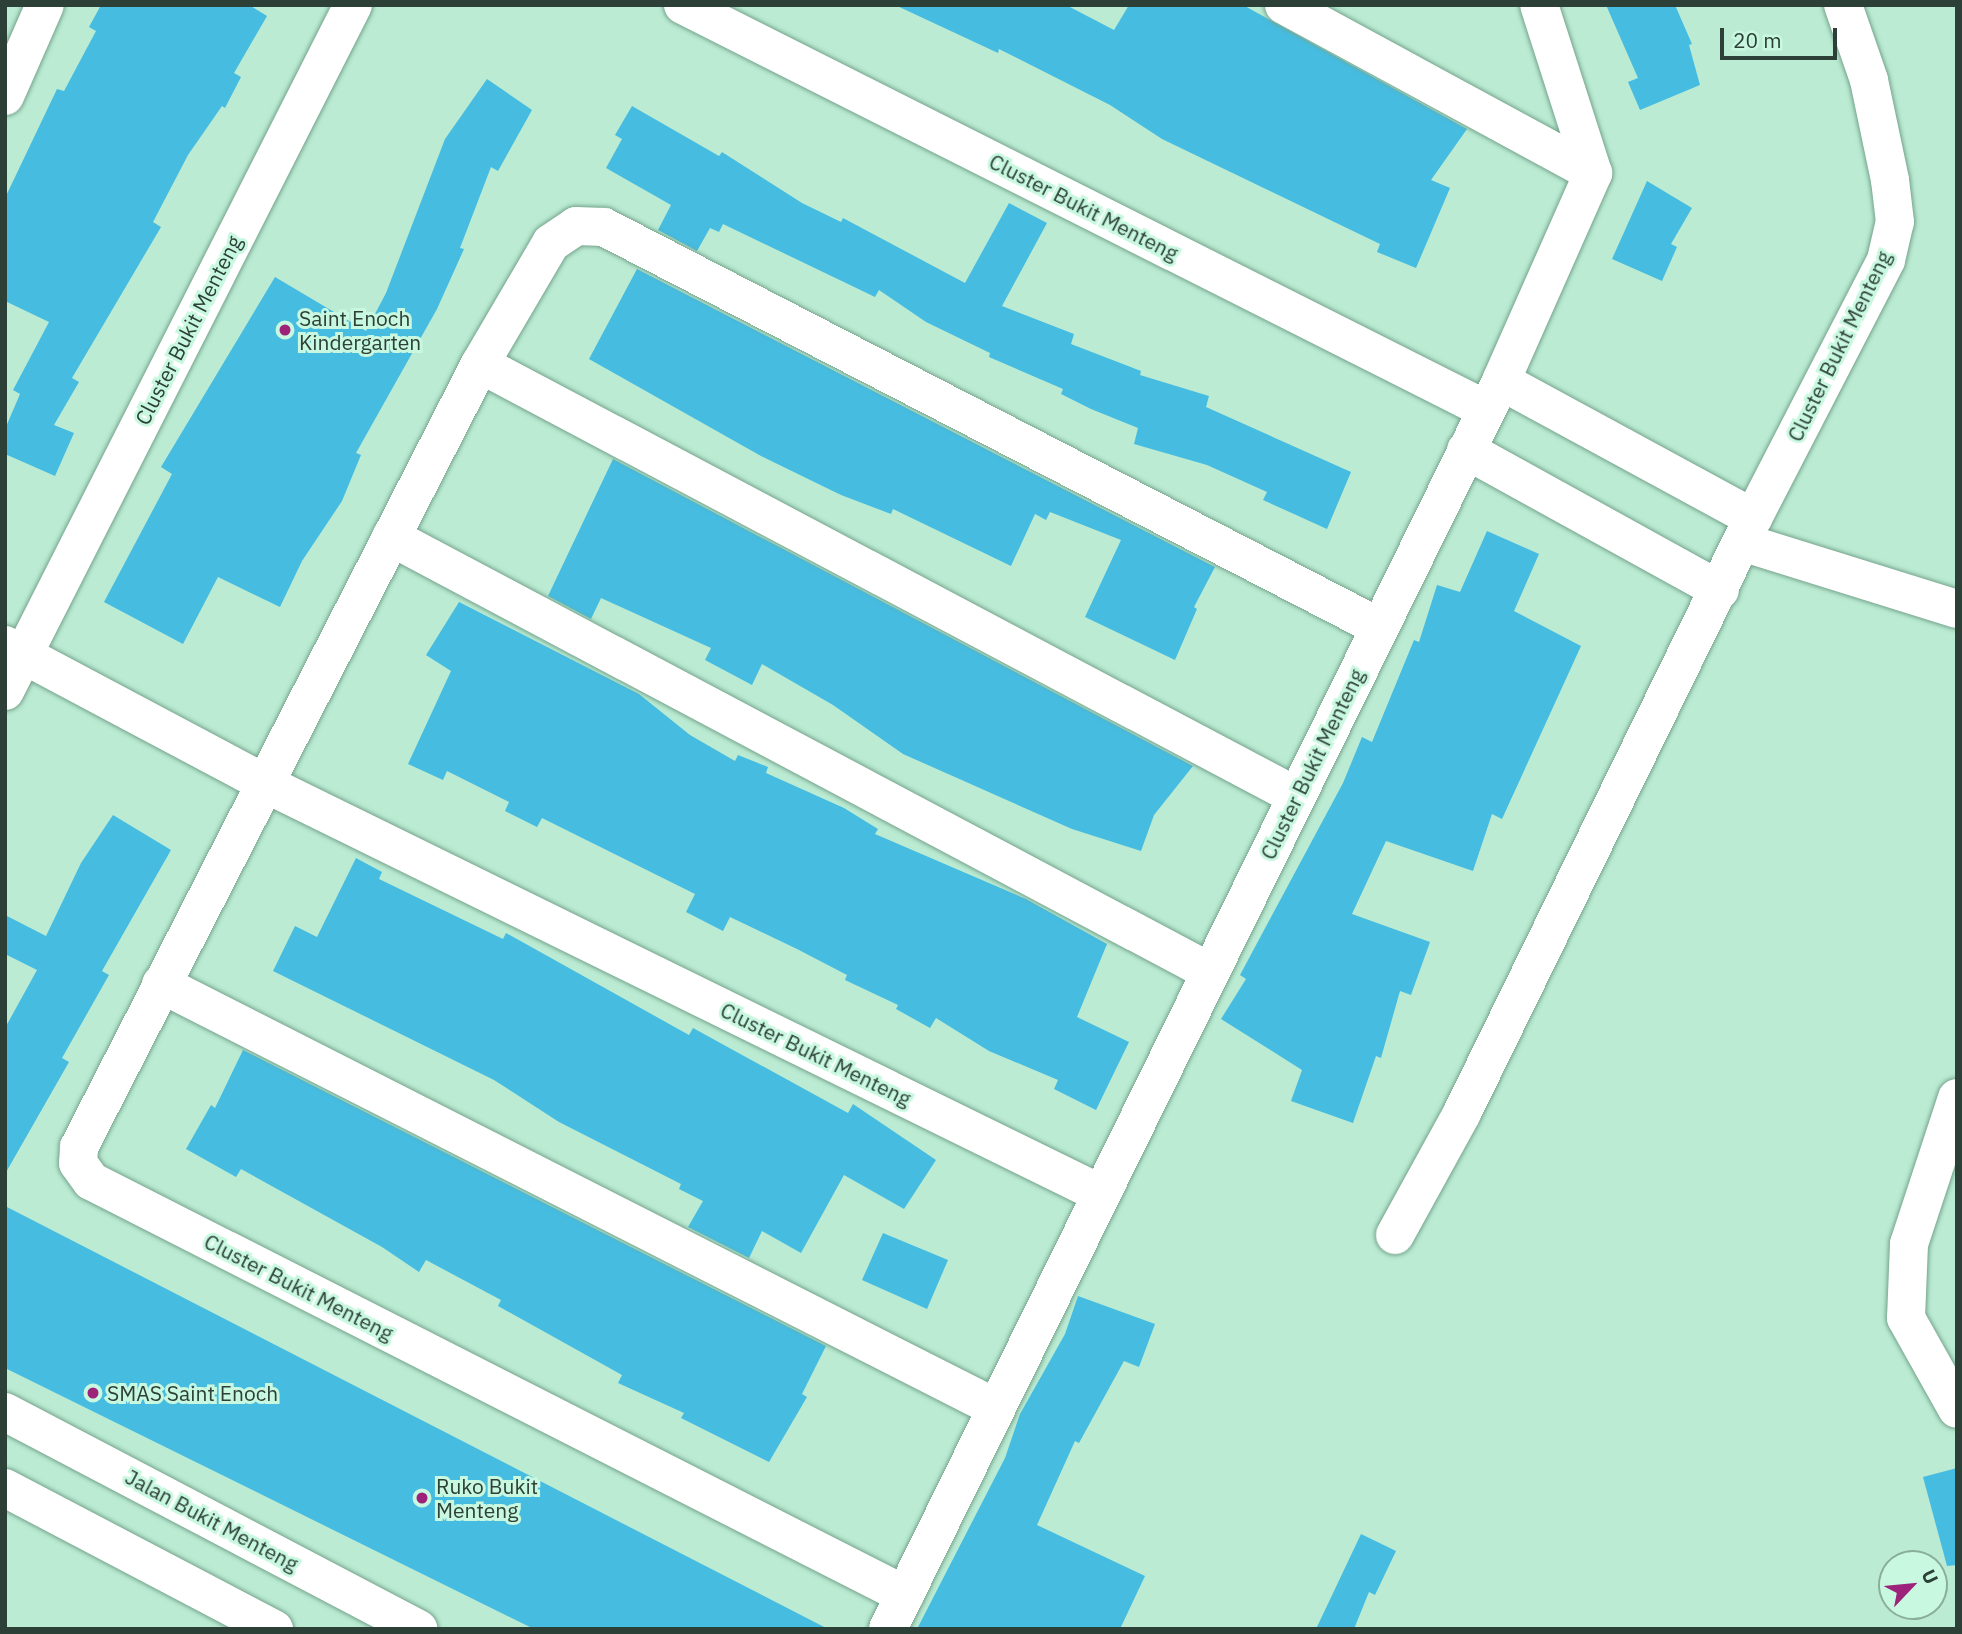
<!DOCTYPE html>
<style>
body{margin:0}
#map{position:relative;width:1962px;height:1634px;overflow:hidden;background:#bbebd3;font-family:"IBM Plex Sans",sans-serif}
div>[style]{position:absolute}
[style*='--x']{left:calc(var(--x)*1px);top:calc(var(--y)*1px);width:calc(var(--w)*1px);rotate:calc(var(--a)*1deg)}
.building>*{inset:0;background:#46bce1}
.roads{filter:drop-shadow(0 0 2px #75a38c) drop-shadow(0 0 2px #75a38c)}
.minor>*{height:38px;margin:-19px;padding:0 19px;transform-origin:19px;border-radius:19px;background:#fff}
.dots>*{width:19px;height:19px;translate:-50% -50%;box-sizing:border-box;border:4px solid #c8f8e0;border-radius:50%}
span{translate:-50% -50%;white-space:nowrap;text-align:center;line-height:1.15;-webkit-text-stroke:6px #c8f8e0;paint-order:stroke}
.street-label{font-size:21px;color:#2d4037}
.poi-label{font-size:21px;color:#2d4037}
.left{translate:0 -50%;text-align:left}
.frame{position:absolute;inset:0;border:7px solid #2d4037;pointer-events:none}
.north{position:absolute;left:1878px;top:1550px;width:70px;height:70px;box-sizing:border-box;background:#c8f8e0;border:2px solid #8aae9c;border-radius:50%;rotate:64deg;font-size:19px;font-weight:700;line-height:28px;text-align:center;color:#2d4037}
.north::after{content:'';display:block;margin:auto;width:24px;height:32px;background:#9d2279;clip-path:polygon(50% 0,100% 100%,50% 72%,0 100%)}
.scale{position:absolute;left:1720px;top:28px;width:117px;height:32px;box-sizing:border-box;border:4px solid #2d4037;border-top:0;padding-left:9px;font-size:21px;line-height:24px;white-space:nowrap;color:#2d4037;-webkit-text-stroke:5px #c8f8e0;paint-order:stroke}
</style>
<div id="map">
<div class="building">
<div style="clip-path:polygon(101px 5px,249px 5px,267px 16px,234px 73px,241px 77px,225px 108px,222px 106px,188px 155px,153px 222px,161px 227px,72px 378px,79px 382px,54px 425px,74px 433px,55px 476px,5px 454px,5px 429px,20px 394px,13px 390px,49px 322px,5px 301px,5px 198px,57px 89px,64px 91px,96px 31px,89px 27px)"></div>
<div style="clip-path:polygon(895px 5px,1066px 5px,1114px 30px,1129px 5px,1243px 5px,1467px 129px,1431px 180px,1450px 188px,1416px 268px,1377px 252px,1380px 244px,1162px 139px,1110px 105px,999px 49px,998px 53px)"></div>
<div style="clip-path:polygon(1606px 5px,1675px 5px,1692px 44px,1689px 45px,1700px 85px,1640px 110px,1628px 82px,1638px 78px)"></div>
<div style="clip-path:polygon(487px 79px,532px 110px,498px 171px,491px 167px,460px 248px,464px 249px,437px 309px,356px 453px,361px 455px,342px 501px,302px 561px,280px 607px,218px 577px,183px 644px,104px 602px,172px 474px,161px 467px,275px 277px,366px 331px,386px 293px,445px 139px)"></div>
<div style="clip-path:polygon(632px 106px,719px 156px,722px 152px,802px 203px,841px 222px,843px 218px,965px 283px,1009px 203px,1047px 223px,1002px 306px,1074px 334px,1071px 344px,1141px 371px,1140px 375px,1209px 396px,1206px 407px,1351px 472px,1327px 529px,1263px 500px,1267px 492px,1207px 465px,1134px 444px,1138px 428px,1091px 409px,1061px 394px,1063px 389px,989px 357px,990px 353px,926px 322px,879px 290px,875px 297px,723px 224px,719px 232px,710px 228px,697px 251px,658px 230px,671px 205px,606px 168px,622px 139px,615px 135px)"></div>
<div style="clip-path:polygon(1647px 181px,1692px 208px,1671px 244px,1677px 247px,1662px 281px,1612px 259px)"></div>
<div style="clip-path:polygon(637px 269px,1215px 567px,1194px 607px,1197px 609px,1175px 660px,1085px 617px,1121px 540px,1050px 512px,1046px 520px,1035px 514px,1011px 566px,893px 509px,891px 514px,841px 495px,761px 456px,589px 359px)"></div>
<div style="clip-path:polygon(613px 459px,1193px 766px,1154px 815px,1141px 851px,1072px 829px,903px 754px,833px 705px,762px 664px,752px 685px,705px 660px,711px 648px,601px 598px,591px 619px,548px 596px)"></div>
<div style="clip-path:polygon(1487px 531px,1539px 554px,1514px 611px,1581px 646px,1502px 819px,1492px 814px,1473px 871px,1386px 841px,1352px 914px,1430px 942px,1411px 995px,1400px 991px,1381px 1058px,1376px 1056px,1353px 1123px,1291px 1101px,1302px 1070px,1221px 1019px,1246px 979px,1240px 975px,1343px 783px,1362px 737px,1372px 742px,1414px 640px,1419px 642px,1437px 585px,1460px 592px)"></div>
<div style="clip-path:polygon(459px 602px,639px 694px,690px 735px,735px 761px,738px 755px,768px 767px,766px 773px,844px 808px,878px 829px,875px 834px,1026px 899px,1107px 944px,1077px 1017px,1129px 1042px,1096px 1110px,1054px 1089px,1058px 1080px,989px 1051px,936px 1018px,930px 1028px,896px 1009px,898px 1005px,845px 980px,847px 975px,797px 949px,730px 917px,723px 931px,686px 912px,695px 894px,542px 818px,537px 827px,505px 811px,509px 802px,447px 771px,443px 780px,408px 764px,451px 671px,426px 655px)"></div>
<div style="clip-path:polygon(113px 815px,171px 850px,102px 971px,109px 975px,62px 1058px,69px 1062px,5px 1174px,5px 1028px,37px 970px,5px 954px,5px 915px,46px 936px,81px 863px)"></div>
<div style="clip-path:polygon(356px 858px,382px 872px,379px 879px,503px 939px,506px 933px,689px 1035px,693px 1028px,848px 1113px,853px 1104px,936px 1160px,904px 1209px,844px 1175px,801px 1253px,762px 1231px,749px 1258px,688px 1227px,703px 1201px,679px 1189px,681px 1184px,559px 1122px,494px 1080px,273px 971px,295px 926px,317px 937px)"></div>
<div style="clip-path:polygon(243px 1050px,826px 1346px,802px 1394px,807px 1397px,769px 1462px,681px 1418px,684px 1413px,618px 1383px,622px 1375px,498px 1306px,501px 1300px,426px 1260px,419px 1272px,382px 1247px,241px 1169px,236px 1177px,186px 1149px,211px 1105px,215px 1108px)"></div>
<div style="clip-path:polygon(5px 1206px,828px 1629px,534px 1629px,5px 1368px)"></div>
<div style="clip-path:polygon(883px 1233px,948px 1260px,927px 1309px,862px 1280px)"></div>
<div style="clip-path:polygon(1078px 1296px,1155px 1324px,1139px 1367px,1124px 1361px,1079px 1443px,1075px 1441px,1037px 1525px,1145px 1576px,1120px 1629px,917px 1629px,1005px 1458px,1020px 1414px,1065px 1334px)"></div>
<div style="clip-path:polygon(1957px 1468px,1957px 1565px,1947px 1566px,1923px 1477px)"></div>
<div style="clip-path:polygon(1361px 1534px,1396px 1551px,1375px 1595px,1369px 1592px,1354px 1629px,1316px 1629px)"></div>
</div>
<div class="roads">
<div class="minor">
<div style="--x:683;--y:5;--w:898;--a:26.74"></div>
<div style="--x:1284;--y:5;--w:352;--a:28.5"></div>
<div style="--x:5;--y:96;--w:99;--a:-66.3"></div>
<div style="--x:480;--y:364;--w:923;--a:27.9"></div>
<div style="--x:1501;--y:381;--w:287;--a:28.5"></div>
<div style="--x:1466;--y:450;--w:290;--a:28.9"></div>
<div style="--x:391;--y:537;--w:927;--a:27.97"></div>
<div style="--x:1742;--y:542;--w:225;--a:17.3"></div>
<div style="--x:5;--y:645;--w:296;--a:28"></div>
<div style="--x:266;--y:784;--w:930;--a:26.15"></div>
<div style="--x:5;--y:691;--w:769;--a:-63.1"></div>
<div style="--x:161;--y:984;--w:936;--a:26.92"></div>
<div style="--x:1957;--y:1098;--w:154;--a:108.2"></div>
<div style="--x:1909;--y:1244;--w:74;--a:92.3"></div>
<div style="--x:1906;--y:1318;--w:104;--a:60.7"></div>
<div style="--x:1395;--y:1235;--w:139;--a:-61.2"></div>
<div style="--x:1462;--y:1113;--w:662;--a:-63.94"></div>
<div style="--x:1753;--y:518;--w:290;--a:-62.7"></div>
<div style="--x:1886;--y:260;--w:39;--a:-77"></div>
<div style="--x:1895;--y:222;--w:42;--a:-96.8"></div>
<div style="--x:1890;--y:180;--w:102;--a:-101.9"></div>
<div style="--x:1869;--y:80;--w:79;--a:-109.1"></div>
<div style="--x:5;--y:1412;--w:467;--a:27.7"></div>
<div style="--x:5;--y:1488;--w:304;--a:27.7"></div>
<div style="--x:905;--y:1595;--w:913;--a:-153.04"></div>
<div style="--x:91;--y:1181;--w:22;--a:-126"></div>
<div style="--x:78;--y:1163;--w:16;--a:-86"></div>
<div style="--x:79;--y:1147;--w:880;--a:-62.88"></div>
<div style="--x:480;--y:364;--w:140;--a:-59.6"></div>
<div style="--x:551;--y:243;--w:30;--a:-34"></div>
<div style="--x:576;--y:226;--w:28;--a:2"></div>
<div style="--x:604;--y:227;--w:872;--a:27.3"></div>
<div style="--x:888;--y:1629;--w:1390;--a:-63.84"></div>
<div style="--x:1501;--y:381;--w:227;--a:-66.1"></div>
<div style="--x:1593;--y:173;--w:176;--a:-107.8"></div>
</div>
</div>
<div class="dots">
<div style="left:285px;top:330px;background:#9d2279"></div>
<div style="left:93px;top:1393px;background:#9d2279"></div>
<div style="left:422px;top:1498px;background:#9d2279"></div>
</div>
<div class="street-label">
<span style="left:1084px;top:207px;rotate:27deg">Cluster Bukit Menteng</span>
<span style="left:188px;top:330px;rotate:-63deg">Cluster Bukit Menteng</span>
<span style="left:1839px;top:346px;rotate:-64deg">Cluster Bukit Menteng</span>
<span style="left:1312px;top:764px;rotate:-64deg">Cluster Bukit Menteng</span>
<span style="left:816px;top:1054px;rotate:26deg">Cluster Bukit Menteng</span>
<span style="left:299px;top:1287px;rotate:27deg">Cluster Bukit Menteng</span>
<span style="left:212px;top:1520px;rotate:28deg">Jalan Bukit Menteng</span>
</div>
<div class="poi-label">
<span class="left" style="left:299px;top:330px">Saint Enoch<br>Kindergarten</span>
<span class="left" style="left:107px;top:1393px">SMAS Saint Enoch</span>
<span class="left" style="left:436px;top:1498px">Ruko Bukit<br>Menteng</span>
</div>
<div class="frame"></div>
<div class="north">U</div>
<div class="scale">20 m</div>
</div>
